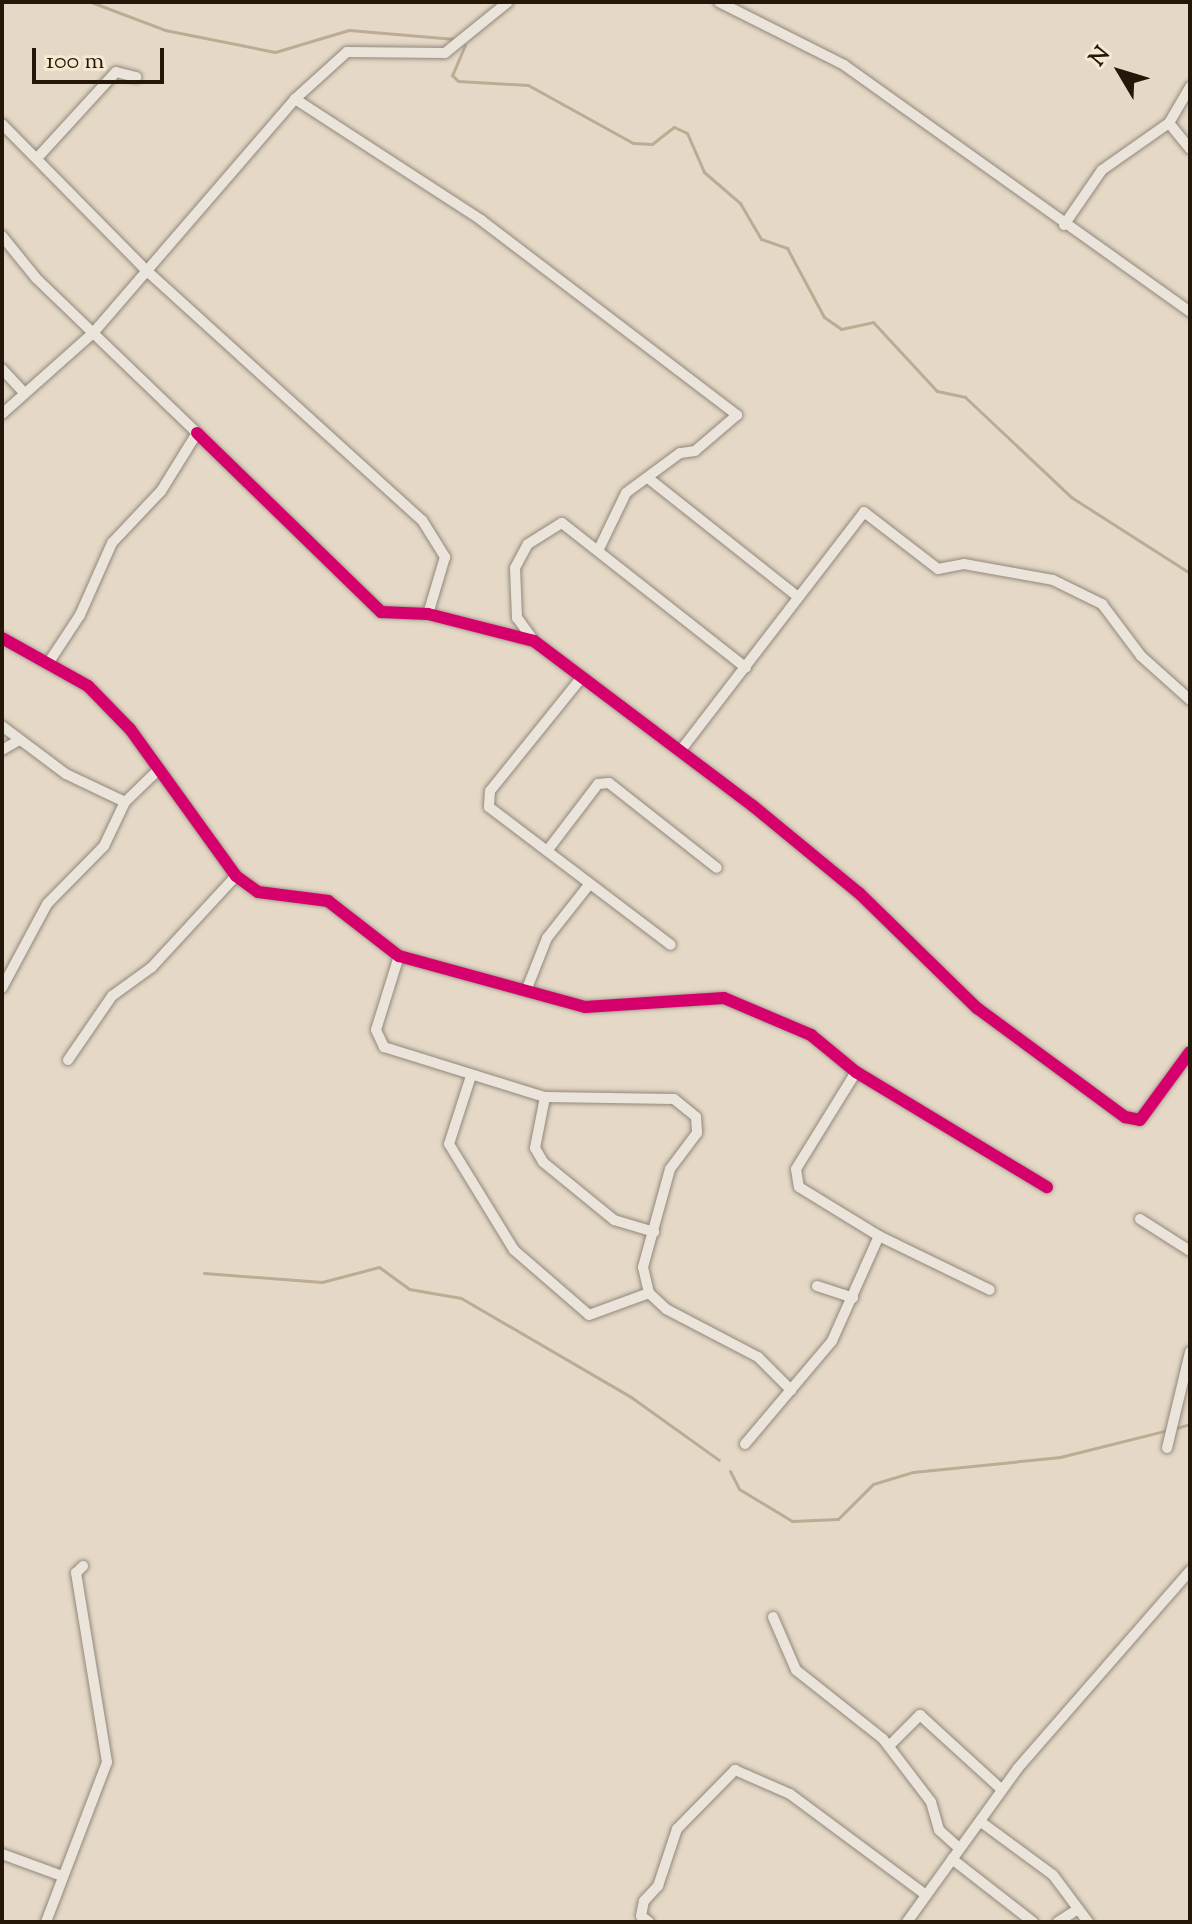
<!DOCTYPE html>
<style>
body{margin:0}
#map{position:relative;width:1192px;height:1924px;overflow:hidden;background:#e5d8c6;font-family:"Sorts Mill Goudy",serif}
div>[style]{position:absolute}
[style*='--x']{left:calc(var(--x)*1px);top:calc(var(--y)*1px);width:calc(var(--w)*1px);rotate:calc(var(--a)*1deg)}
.stream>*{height:3px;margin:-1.5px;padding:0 1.5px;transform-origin:1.5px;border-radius:1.5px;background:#bdab93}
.roads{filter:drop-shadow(0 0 2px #91887c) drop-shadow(0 0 2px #91887c)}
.street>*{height:10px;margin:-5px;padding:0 5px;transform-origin:5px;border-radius:5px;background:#eae4da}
.cycleway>*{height:12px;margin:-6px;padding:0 6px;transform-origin:6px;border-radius:6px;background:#d6006c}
span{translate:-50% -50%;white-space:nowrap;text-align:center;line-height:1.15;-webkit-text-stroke:8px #f7e8d2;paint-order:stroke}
.frame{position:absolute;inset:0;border:4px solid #241608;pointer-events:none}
.north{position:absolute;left:1080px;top:32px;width:80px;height:80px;-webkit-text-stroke:6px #f7e8d2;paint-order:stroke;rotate:308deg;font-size:22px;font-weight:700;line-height:32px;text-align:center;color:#241608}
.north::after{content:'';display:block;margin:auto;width:28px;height:36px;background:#241608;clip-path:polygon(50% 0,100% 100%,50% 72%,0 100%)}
.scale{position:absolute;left:32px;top:48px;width:132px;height:36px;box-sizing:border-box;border:4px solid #241608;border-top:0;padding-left:10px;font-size:24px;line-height:28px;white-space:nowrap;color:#241608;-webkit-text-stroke:6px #f7e8d2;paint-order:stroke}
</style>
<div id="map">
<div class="stream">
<div style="--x:91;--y:2;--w:79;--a:20.7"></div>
<div style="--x:165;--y:30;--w:112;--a:11.3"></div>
<div style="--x:275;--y:52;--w:77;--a:-16.6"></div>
<div style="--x:349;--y:30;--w:106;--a:4.9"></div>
<div style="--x:465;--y:45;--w:33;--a:113"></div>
<div style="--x:452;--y:75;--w:8;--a:45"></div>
<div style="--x:458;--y:81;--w:70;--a:3.3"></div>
<div style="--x:528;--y:85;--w:120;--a:28.9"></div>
<div style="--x:633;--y:143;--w:19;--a:3"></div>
<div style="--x:652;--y:144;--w:28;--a:-38"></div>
<div style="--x:674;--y:127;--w:14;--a:25"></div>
<div style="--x:687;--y:133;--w:43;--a:66.4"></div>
<div style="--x:704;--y:172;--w:48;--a:40.7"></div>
<div style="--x:740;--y:203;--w:42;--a:59.7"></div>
<div style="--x:761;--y:239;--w:28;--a:19"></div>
<div style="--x:787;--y:248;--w:78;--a:61.8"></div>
<div style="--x:824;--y:317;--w:21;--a:35"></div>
<div style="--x:841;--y:329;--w:33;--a:-12"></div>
<div style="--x:873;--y:322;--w:94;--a:47.2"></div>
<div style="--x:937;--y:391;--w:29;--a:12"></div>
<div style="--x:965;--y:397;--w:146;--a:43.3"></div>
<div style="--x:1071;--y:497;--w:141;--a:32.6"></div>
<div style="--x:204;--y:1273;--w:118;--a:4.4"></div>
<div style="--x:322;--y:1282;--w:59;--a:-14.7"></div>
<div style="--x:379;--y:1267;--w:37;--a:36"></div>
<div style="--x:409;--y:1289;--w:53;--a:9.8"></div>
<div style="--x:461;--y:1298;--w:197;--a:30.2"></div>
<div style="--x:631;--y:1397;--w:108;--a:35.6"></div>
<div style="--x:1176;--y:1428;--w:15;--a:-16"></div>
<div style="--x:730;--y:1471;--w:20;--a:63"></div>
<div style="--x:739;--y:1489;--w:62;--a:31.1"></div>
<div style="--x:792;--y:1521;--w:46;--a:-2.5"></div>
<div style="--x:838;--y:1519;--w:49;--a:-45"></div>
<div style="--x:873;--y:1484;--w:42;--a:-16.7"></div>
<div style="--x:913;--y:1472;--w:148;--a:-5.8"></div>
<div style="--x:1060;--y:1457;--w:111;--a:-14"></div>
</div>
<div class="roads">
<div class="street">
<div style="--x:719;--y:2;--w:140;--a:26.7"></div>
<div style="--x:844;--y:65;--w:425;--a:35.5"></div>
<div style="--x:295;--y:99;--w:222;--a:33"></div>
<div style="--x:481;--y:220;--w:322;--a:37.3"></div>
<div style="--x:737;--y:415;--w:55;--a:139.4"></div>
<div style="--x:695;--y:451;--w:15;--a:172"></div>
<div style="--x:680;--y:453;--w:67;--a:143.5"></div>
<div style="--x:626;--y:493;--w:64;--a:115.8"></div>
<div style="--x:1169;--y:123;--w:33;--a:51"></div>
<div style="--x:2;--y:124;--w:206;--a:45.4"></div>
<div style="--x:147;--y:271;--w:371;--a:42.2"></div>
<div style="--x:422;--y:520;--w:44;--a:58.1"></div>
<div style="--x:445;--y:557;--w:59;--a:106.6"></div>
<div style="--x:39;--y:156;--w:114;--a:-47.5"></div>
<div style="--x:116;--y:72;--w:21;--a:14"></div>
<div style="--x:1064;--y:225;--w:67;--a:-55.4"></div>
<div style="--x:1102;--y:170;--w:82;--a:-35"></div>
<div style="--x:1169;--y:123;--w:42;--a:-59.7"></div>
<div style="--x:2;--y:236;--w:54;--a:51"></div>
<div style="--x:36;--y:278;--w:223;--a:43.9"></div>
<div style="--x:197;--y:433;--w:68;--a:121.8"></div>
<div style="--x:161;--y:491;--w:71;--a:133.3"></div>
<div style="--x:112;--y:543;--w:79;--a:114"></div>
<div style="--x:80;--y:615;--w:56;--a:123.4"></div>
<div style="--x:2;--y:369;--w:33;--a:47"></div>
<div style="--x:2;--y:414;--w:123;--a:-41.7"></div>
<div style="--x:94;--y:332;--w:308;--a:-49.2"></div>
<div style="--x:295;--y:99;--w:70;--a:-42.1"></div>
<div style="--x:347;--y:52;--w:98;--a:0.6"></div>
<div style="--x:445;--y:53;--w:81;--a:-39"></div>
<div style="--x:197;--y:433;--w:257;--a:44.2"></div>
<div style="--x:381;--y:612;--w:47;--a:2.4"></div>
<div style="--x:428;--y:614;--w:109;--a:14.3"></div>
<div style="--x:534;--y:641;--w:274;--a:37"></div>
<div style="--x:753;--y:806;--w:137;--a:39.4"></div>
<div style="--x:859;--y:893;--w:165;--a:44.3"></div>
<div style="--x:977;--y:1008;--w:184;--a:36.4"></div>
<div style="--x:1125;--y:1117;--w:15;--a:11"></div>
<div style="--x:1140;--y:1120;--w:84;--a:-53.7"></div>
<div style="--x:648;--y:478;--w:191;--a:38.4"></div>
<div style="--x:2;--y:638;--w:98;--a:29.2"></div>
<div style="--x:88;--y:686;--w:60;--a:45.7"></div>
<div style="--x:130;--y:729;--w:181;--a:54.2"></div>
<div style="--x:236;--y:876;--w:27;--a:36"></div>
<div style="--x:258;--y:892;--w:71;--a:7.3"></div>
<div style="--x:328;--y:901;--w:90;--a:37.8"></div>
<div style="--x:399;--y:956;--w:193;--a:15.3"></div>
<div style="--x:585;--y:1007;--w:139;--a:-3.7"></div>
<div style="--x:724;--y:998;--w:95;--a:23"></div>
<div style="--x:811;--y:1035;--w:58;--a:39.4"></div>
<div style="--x:856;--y:1072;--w:223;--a:31.1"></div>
<div style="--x:534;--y:641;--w:29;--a:-126"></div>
<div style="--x:517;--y:618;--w:50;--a:-92.3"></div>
<div style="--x:515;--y:568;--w:27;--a:-62"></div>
<div style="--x:528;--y:544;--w:40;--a:-32"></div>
<div style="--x:562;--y:523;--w:234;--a:38.2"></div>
<div style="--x:582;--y:677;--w:146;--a:128.9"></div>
<div style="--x:490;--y:791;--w:16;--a:94"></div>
<div style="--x:489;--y:807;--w:228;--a:37.2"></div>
<div style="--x:2;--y:726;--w:80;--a:36.9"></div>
<div style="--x:66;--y:774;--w:65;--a:25.4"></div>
<div style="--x:2;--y:750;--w:20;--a:-30"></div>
<div style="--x:681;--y:750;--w:300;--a:-52.4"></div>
<div style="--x:864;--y:512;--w:93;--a:37.6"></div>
<div style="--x:938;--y:569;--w:26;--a:-11"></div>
<div style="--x:964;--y:564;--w:90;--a:10.2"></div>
<div style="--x:1053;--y:580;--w:55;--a:26.1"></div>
<div style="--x:1102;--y:604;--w:65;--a:53.1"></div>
<div style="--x:1141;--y:656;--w:66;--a:41.9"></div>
<div style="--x:547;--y:851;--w:84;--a:-52.7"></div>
<div style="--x:598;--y:784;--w:11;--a:-5"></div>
<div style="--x:609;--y:783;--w:137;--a:38.2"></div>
<div style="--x:399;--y:956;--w:77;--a:107.3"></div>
<div style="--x:376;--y:1030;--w:19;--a:65"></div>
<div style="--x:384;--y:1047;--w:169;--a:17.3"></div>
<div style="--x:545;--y:1097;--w:129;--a:0.9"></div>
<div style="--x:674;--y:1099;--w:28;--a:39"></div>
<div style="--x:696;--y:1117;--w:16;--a:86"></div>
<div style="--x:697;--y:1133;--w:45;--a:126.9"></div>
<div style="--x:670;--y:1169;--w:102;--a:105.4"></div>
<div style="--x:643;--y:1267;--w:27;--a:77"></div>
<div style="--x:649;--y:1293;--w:23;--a:43"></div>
<div style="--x:666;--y:1309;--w:104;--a:27.6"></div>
<div style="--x:758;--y:1357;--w:47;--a:45"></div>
<div style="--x:2;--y:988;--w:95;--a:-61.8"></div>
<div style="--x:47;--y:904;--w:81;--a:-45.5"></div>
<div style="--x:104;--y:846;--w:49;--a:-64.5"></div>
<div style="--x:125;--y:802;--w:47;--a:-44.1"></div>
<div style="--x:526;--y:991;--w:57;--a:-68.4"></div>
<div style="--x:547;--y:938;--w:66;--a:-51.7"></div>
<div style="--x:68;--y:1060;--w:78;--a:-55.5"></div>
<div style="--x:112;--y:996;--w:49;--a:-35.9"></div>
<div style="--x:152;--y:967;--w:124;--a:-47.3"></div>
<div style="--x:856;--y:1072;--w:114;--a:121.7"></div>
<div style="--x:796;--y:1169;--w:18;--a:81"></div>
<div style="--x:799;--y:1187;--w:94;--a:31.5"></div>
<div style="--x:879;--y:1236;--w:123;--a:25.9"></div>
<div style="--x:470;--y:1079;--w:68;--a:107.9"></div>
<div style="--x:449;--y:1144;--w:124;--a:58.5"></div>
<div style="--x:514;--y:1250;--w:99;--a:40.9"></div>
<div style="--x:589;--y:1315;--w:64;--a:-20.1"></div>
<div style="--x:545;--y:1097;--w:52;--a:101.1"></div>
<div style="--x:535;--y:1148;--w:16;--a:60"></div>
<div style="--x:543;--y:1162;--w:92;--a:39.2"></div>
<div style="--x:614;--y:1220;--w:42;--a:16.7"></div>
<div style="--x:1140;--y:1219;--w:59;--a:32.6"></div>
<div style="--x:817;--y:1286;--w:38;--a:18"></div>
<div style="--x:745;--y:1444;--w:135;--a:-49.8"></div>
<div style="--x:832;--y:1341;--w:115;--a:-65.9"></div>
<div style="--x:1167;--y:1448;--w:99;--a:-76.5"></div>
<div style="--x:773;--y:1617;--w:58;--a:66.5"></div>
<div style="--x:796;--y:1670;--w:111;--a:38.4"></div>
<div style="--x:883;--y:1739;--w:79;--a:52.7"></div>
<div style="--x:931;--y:1802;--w:29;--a:74"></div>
<div style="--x:939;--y:1830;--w:25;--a:42"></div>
<div style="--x:889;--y:1746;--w:44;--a:-45"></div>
<div style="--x:920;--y:1715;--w:110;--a:42.4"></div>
<div style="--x:981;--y:1822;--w:89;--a:36.4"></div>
<div style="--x:1053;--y:1875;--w:59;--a:53.3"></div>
<div style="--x:2;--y:1854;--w:64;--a:20.1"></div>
<div style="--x:952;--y:1859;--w:103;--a:37.9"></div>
<div style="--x:46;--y:1922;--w:171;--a:-69.1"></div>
<div style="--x:107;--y:1762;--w:192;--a:-99.3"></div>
<div style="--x:76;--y:1573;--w:10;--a:-45"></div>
<div style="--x:649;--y:1922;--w:10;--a:-143"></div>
<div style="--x:641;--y:1916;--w:15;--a:-79"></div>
<div style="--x:644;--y:1901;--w:21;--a:-47"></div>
<div style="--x:658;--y:1886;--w:60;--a:-71.6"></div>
<div style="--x:677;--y:1829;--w:83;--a:-45.5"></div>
<div style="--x:735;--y:1770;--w:60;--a:23.6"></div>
<div style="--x:790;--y:1794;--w:169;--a:36.6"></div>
<div style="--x:907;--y:1922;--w:190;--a:-54.2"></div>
<div style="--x:1018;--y:1768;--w:262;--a:-48.9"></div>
<div style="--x:1058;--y:1922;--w:24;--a:-33"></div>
</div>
</div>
<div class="cycleway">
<div style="--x:197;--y:433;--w:257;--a:44.2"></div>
<div style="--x:381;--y:612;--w:47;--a:2.4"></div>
<div style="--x:428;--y:614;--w:109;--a:14.3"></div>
<div style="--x:534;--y:641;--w:274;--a:37"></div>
<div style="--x:753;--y:806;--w:137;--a:39.4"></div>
<div style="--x:859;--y:893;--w:165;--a:44.3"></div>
<div style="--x:977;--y:1008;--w:184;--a:36.4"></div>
<div style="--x:1125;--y:1117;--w:15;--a:11"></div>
<div style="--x:1140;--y:1120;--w:84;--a:-53.7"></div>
<div style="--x:2;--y:638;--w:98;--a:29.2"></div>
<div style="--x:88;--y:686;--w:60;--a:45.7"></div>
<div style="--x:130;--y:729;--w:181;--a:54.2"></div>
<div style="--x:236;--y:876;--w:27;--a:36"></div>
<div style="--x:258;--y:892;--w:71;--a:7.3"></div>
<div style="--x:328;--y:901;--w:90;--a:37.8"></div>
<div style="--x:399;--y:956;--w:193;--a:15.3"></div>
<div style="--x:585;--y:1007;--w:139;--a:-3.7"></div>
<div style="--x:724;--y:998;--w:95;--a:23"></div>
<div style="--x:811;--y:1035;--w:58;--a:39.4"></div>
<div style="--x:856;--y:1072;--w:223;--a:31.1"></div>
</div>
<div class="frame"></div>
<div class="north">N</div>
<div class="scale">100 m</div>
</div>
